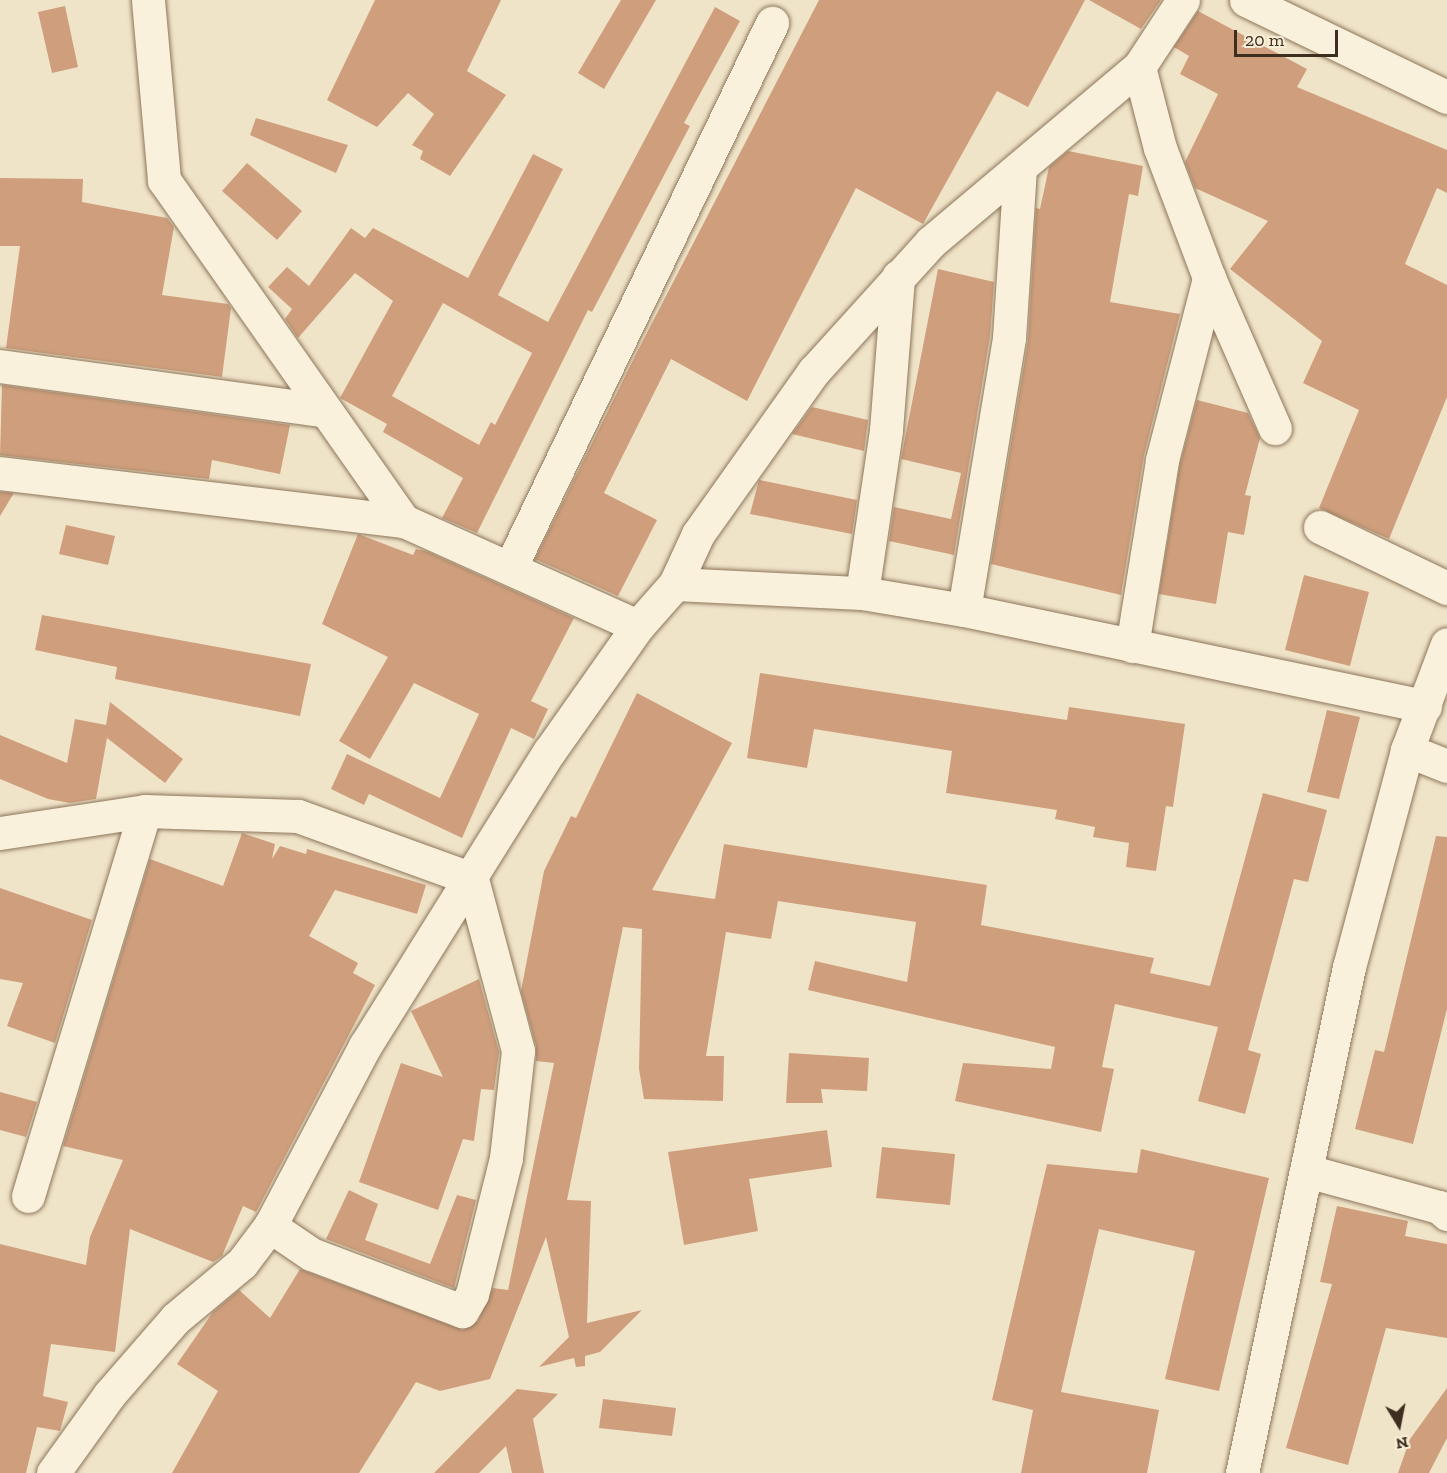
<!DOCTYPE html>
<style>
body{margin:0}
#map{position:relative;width:1447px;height:1473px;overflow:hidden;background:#f0e4c8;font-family:"Zilla Slab",serif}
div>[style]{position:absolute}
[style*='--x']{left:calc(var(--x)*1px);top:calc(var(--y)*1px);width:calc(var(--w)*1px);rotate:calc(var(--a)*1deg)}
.building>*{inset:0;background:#cf9f7d}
.roads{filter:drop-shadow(0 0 2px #8d765c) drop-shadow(0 0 2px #8d765c)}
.minor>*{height:33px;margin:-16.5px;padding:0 16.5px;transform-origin:16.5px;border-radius:16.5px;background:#faf1dc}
span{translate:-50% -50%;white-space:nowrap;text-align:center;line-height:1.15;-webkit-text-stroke:4.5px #f7eed8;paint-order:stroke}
.north{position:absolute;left:1369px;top:1395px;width:60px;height:60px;-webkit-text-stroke:4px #f7eed8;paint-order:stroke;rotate:170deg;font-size:16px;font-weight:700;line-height:24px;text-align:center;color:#3d2e20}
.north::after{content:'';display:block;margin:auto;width:21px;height:27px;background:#3d2e20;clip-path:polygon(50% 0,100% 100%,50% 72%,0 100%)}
.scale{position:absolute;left:1234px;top:30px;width:104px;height:27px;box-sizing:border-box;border:3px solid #3d2e20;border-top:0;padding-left:8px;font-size:18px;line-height:21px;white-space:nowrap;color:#3d2e20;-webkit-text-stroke:4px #f7eed8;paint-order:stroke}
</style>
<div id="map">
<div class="building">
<div style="clip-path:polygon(375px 0,501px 0,467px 71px,506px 95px,450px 176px,420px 159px,423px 151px,412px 145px,434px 114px,408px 93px,377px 127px,327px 100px)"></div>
<div style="clip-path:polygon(621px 0,656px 0,604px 89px,578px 73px)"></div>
<div style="clip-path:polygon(819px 0,1085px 0,1028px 107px,997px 91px,923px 224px,856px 188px,747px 401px,671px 359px,604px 493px,657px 520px,618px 596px,535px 559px,636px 354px)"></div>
<div style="clip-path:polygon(1089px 0,1161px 0,1141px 29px)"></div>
<div style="clip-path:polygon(65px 6px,78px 67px,52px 73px,38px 12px)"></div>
<div style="clip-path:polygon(evenodd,715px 7px,740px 21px,684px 123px,690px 126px,592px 312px,588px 310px,477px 533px,442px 518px,463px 478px,383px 432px,387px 424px,340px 398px,393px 301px,355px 273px,298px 338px,285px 319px,292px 309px,268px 287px,287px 267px,309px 286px,351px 228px,365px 238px,373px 228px,468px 278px,533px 154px,563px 169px,498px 295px,548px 322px,715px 7px,443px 303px,532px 353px,495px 425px,491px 422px,479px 445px,392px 396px,443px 303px)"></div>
<div style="clip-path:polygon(1198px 11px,1307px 69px,1297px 87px,1447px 150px,1447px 193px,1437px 188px,1405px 264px,1447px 285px,1447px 397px,1389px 539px,1319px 508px,1359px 410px,1303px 383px,1322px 341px,1230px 269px,1268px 221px,1195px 188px,1185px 162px,1218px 94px,1180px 74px,1189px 56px,1174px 47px)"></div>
<div style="clip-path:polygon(256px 118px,348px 145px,336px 173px,250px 135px)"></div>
<div style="clip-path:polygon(1068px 151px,1143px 166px,1138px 196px,1129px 194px,1110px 302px,1180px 314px,1144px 455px,1121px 595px,991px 564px,1028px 341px,1036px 208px,1040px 209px,1049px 167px)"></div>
<div style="clip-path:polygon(247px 163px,302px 211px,277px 240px,222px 191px)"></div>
<div style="clip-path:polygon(0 178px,83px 179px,82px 202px,167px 218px,174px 227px,162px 295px,228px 304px,231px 308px,222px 377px,6px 348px,20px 246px,0 246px)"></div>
<div style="clip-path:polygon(938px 269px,994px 282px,990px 336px,954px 555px,889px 541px,894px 507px,951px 519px,961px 473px,901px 459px)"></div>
<div style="clip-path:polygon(2px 385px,290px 425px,280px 474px,212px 460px,209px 479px,0 455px)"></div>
<div style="clip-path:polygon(1197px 400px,1248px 413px,1260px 438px,1245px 495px,1251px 496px,1244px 535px,1228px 532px,1216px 604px,1159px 594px,1180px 464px)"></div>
<div style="clip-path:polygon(812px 407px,868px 420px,864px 451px,792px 434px)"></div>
<div style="clip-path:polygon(759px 480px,857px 500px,852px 534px,750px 514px)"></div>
<div style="clip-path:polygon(0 492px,14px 493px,0 516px)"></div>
<div style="clip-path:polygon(66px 525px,115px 536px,108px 565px,59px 554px)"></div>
<div style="clip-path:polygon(358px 534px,413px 555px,416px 549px,426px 551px,574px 618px,531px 701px,548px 709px,534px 739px,511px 728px,462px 838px,369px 794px,364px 805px,331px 789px,347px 754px,440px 798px,479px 714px,414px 683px,370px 759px,339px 741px,388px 657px,322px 624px)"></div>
<div style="clip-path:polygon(1304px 575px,1369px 592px,1350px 666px,1285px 650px)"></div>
<div style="clip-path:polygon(42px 615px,311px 664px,300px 716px,115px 679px,117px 667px,35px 650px)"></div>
<div style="clip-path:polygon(760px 673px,1067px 720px,1069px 707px,1185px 724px,1173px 807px,1166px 806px,1156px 871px,1126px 867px,1129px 843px,1093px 837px,1095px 827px,1055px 819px,1057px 810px,946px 793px,952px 751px,814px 729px,807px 768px,747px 758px)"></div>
<div style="clip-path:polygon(637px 693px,732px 743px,652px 890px,715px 899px,724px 844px,987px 885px,981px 925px,1154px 958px,1150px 973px,1210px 986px,1263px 793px,1327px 810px,1308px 882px,1294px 879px,1248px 1050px,1261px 1054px,1245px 1114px,1198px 1101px,1218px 1027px,1115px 1004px,1102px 1067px,1114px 1069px,1101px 1132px,955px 1101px,963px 1063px,1051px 1069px,1055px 1047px,808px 990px,815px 961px,907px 982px,916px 922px,778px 901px,771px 939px,726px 932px,706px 1056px,724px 1056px,723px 1101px,644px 1099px,639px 1069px,642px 929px,623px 927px,567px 1200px,591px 1201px,587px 1323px,642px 1310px,600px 1352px,585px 1356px,585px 1366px,576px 1367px,574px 1358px,539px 1367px,569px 1337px,546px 1237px,490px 1379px,440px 1391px,416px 1382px,359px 1473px,172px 1473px,218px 1391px,177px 1364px,213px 1312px,239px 1290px,270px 1318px,300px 1269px,463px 1330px,478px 1321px,493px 1288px,508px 1290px,554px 1063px,536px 1061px,536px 1046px,521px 991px,544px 871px,571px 816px,576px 818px)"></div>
<div style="clip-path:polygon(110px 702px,183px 759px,165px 783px,107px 738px,96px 799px,70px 803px,48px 799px,0 779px,0 735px,67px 763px,75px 719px,106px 725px)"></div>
<div style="clip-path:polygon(1327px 710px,1360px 717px,1339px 799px,1307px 792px)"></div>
<div style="clip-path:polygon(242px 833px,275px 844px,272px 859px,280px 846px,306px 854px,307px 849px,426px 885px,417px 914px,335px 890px,309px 936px,358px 963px,353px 973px,375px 985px,256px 1212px,243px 1206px,222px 1256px,213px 1262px,130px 1229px,115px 1352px,51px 1344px,43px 1396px,68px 1402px,60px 1431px,37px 1427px,26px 1473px,0 1473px,0 1244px,86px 1265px,90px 1237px,123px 1160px,63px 1146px,150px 859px,223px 886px)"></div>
<div style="clip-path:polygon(1436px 836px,1447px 837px,1447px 1009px,1413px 1144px,1355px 1129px,1375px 1050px,1384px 1052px)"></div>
<div style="clip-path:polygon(0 888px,92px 920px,55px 1043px,7px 1026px,23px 983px,0 979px)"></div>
<div style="clip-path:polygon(479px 979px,499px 1052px,494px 1090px,481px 1089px,474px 1141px,463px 1139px,438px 1210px,359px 1182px,401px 1063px,443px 1077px,411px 1011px)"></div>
<div style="clip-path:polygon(789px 1053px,869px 1058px,867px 1091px,821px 1089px,823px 1103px,786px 1103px)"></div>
<div style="clip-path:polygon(0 1092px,37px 1102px,26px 1137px,0 1130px)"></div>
<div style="clip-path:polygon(827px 1130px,832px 1167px,749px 1179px,758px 1231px,684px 1245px,668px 1152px)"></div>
<div style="clip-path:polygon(882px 1147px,955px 1154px,950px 1205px,876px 1198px)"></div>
<div style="clip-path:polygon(1141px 1149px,1269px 1178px,1219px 1391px,1165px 1379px,1195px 1251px,1099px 1229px,1061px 1392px,1159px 1410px,1147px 1473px,1021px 1473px,1033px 1410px,992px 1400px,1047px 1164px,1137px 1173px)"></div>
<div style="clip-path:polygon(349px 1190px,378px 1204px,365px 1240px,430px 1264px,457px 1195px,476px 1200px,454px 1288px,326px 1239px)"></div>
<div style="clip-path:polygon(1337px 1206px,1408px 1221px,1405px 1236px,1447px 1244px,1447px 1338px,1386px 1328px,1348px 1465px,1286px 1448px,1332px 1284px,1320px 1282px)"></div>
<div style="clip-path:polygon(1447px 1388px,1447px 1438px,1429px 1473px,1398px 1473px,1410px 1439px)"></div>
<div style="clip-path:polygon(517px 1389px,558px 1394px,533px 1419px,544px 1473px,512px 1473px,506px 1446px,479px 1473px,434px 1473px)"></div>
<div style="clip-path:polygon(603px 1399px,676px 1408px,672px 1436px,599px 1428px)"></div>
</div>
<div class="roads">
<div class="minor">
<div style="--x:148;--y:0;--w:181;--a:84.9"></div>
<div style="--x:164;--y:180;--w:417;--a:54.9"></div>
<div style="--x:404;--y:521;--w:256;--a:24.2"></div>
<div style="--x:1246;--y:0;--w:223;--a:25.8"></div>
<div style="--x:1139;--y:67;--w:84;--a:75.5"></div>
<div style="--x:1160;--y:148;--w:139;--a:69.3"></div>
<div style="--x:1209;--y:278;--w:164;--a:66.3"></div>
<div style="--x:0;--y:366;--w:325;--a:7.8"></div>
<div style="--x:0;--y:473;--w:407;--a:6.8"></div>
<div style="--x:1320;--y:527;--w:141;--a:25.7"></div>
<div style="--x:510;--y:568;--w:605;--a:-64.32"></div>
<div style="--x:675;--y:584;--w:187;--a:2.8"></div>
<div style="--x:862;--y:593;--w:103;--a:9.5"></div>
<div style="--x:964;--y:610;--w:471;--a:11.8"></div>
<div style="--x:862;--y:593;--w:165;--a:-81.6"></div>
<div style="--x:886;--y:430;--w:154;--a:-85.5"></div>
<div style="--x:964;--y:610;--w:276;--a:-80.6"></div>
<div style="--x:1009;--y:338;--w:170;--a:-86.3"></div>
<div style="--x:1132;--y:646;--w:188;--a:-80.8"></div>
<div style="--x:1162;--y:460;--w:188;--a:-75.5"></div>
<div style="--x:1407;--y:750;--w:43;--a:21.8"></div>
<div style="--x:0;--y:833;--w:147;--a:-8.6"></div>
<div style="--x:145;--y:811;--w:153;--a:1.9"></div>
<div style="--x:298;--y:816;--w:185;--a:19.9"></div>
<div style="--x:472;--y:879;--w:178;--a:75"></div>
<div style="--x:518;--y:1051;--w:108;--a:96.4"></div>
<div style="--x:506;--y:1158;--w:140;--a:104"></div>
<div style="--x:472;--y:1294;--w:20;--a:120"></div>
<div style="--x:462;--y:1311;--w:161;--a:-159.3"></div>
<div style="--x:311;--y:1254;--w:50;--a:-145.7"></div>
<div style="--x:1307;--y:1171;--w:137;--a:15.3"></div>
<div style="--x:1439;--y:1207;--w:11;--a:41"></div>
<div style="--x:28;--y:1196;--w:402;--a:-73.1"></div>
<div style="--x:53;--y:1473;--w:96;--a:-54.3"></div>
<div style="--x:109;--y:1395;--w:102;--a:-49"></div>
<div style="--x:176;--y:1318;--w:86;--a:-39.8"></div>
<div style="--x:242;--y:1263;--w:46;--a:-52.9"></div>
<div style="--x:270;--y:1226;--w:204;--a:-62.2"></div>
<div style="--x:365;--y:1046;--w:347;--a:-58"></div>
<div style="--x:549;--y:752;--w:154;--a:-54.8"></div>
<div style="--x:638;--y:626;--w:56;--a:-48.6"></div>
<div style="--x:675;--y:584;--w:55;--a:-65.3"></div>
<div style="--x:698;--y:534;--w:200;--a:-54.6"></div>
<div style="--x:814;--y:371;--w:174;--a:-47.8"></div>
<div style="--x:931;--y:242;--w:272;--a:-40.1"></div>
<div style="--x:1139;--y:67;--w:80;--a:-56.7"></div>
<div style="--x:1242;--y:1473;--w:517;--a:-78.06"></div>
<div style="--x:1349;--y:967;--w:225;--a:-75"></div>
<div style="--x:1407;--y:750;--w:113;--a:-69.3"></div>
</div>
</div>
<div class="north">N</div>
<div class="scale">20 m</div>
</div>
